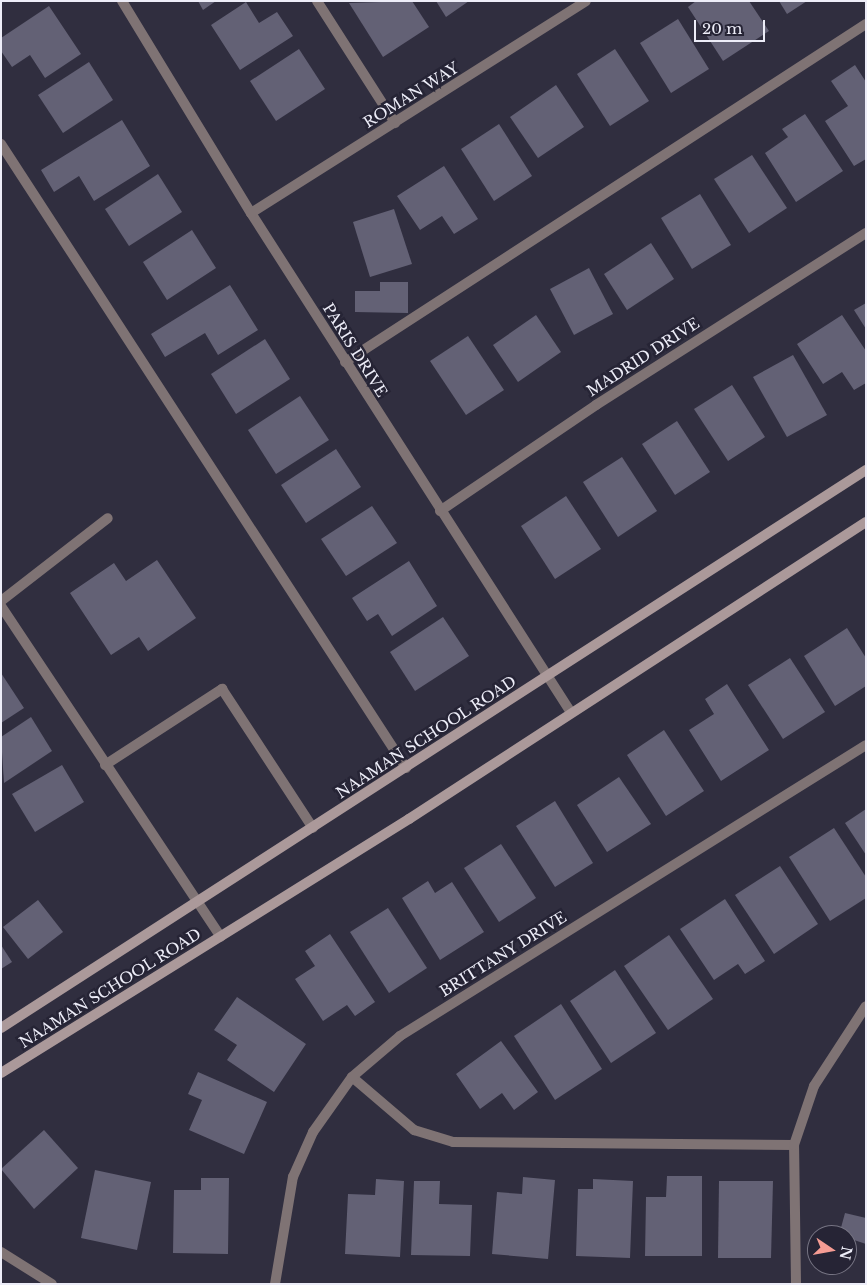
<!DOCTYPE html>
<style>
body{margin:0}
#map{position:relative;width:867px;height:1285px;overflow:hidden;background:#302e3f;font-family:"Libre Baskerville",serif}
div>[style]{position:absolute}
[style*='--x']{left:calc(var(--x)*1px);top:calc(var(--y)*1px);width:calc(var(--w)*1px);rotate:calc(var(--a)*1deg)}
.building>*{inset:0;background:#636175}
.service>*{height:10px;margin:-5px;padding:0 5px;transform-origin:5px;border-radius:5px;background:#7f7374}
.minor>*{height:10px;margin:-5px;padding:0 5px;transform-origin:5px;border-radius:5px;background:#7f7374}
.secondary>*{height:10px;margin:-5px;padding:0 5px;transform-origin:5px;border-radius:5px;background:#ab999a}
span{translate:-50% -50%;white-space:nowrap;text-align:center;line-height:1.15;-webkit-text-stroke:5px #262435;paint-order:stroke}
.street-label{font-size:15px;color:#ededf8}
.frame{position:absolute;inset:0;border:2px solid #ededf8;pointer-events:none}
.north{position:absolute;left:807px;top:1225px;width:50px;height:50px;box-sizing:border-box;background:#262435;border:1px solid #767483;border-radius:50%;rotate:102deg;font-size:14px;font-weight:700;line-height:20px;text-align:center;color:#ededf8}
.north::after{content:'';display:block;margin:auto;width:18px;height:22px;background:#f59c94;clip-path:polygon(50% 0,100% 100%,50% 72%,0 100%)}
.scale{position:absolute;left:694px;top:20px;width:71px;height:22px;box-sizing:border-box;border:2px solid #ededf8;border-top:0;padding-left:6px;font-size:15px;line-height:18px;white-space:nowrap;color:#ededf8;-webkit-text-stroke:4px #262435;paint-order:stroke}
</style>
<div id="map">
<div class="building">
<div style="clip-path:polygon(198px 1px,216px 1px,203px 10px)"></div>
<div style="clip-path:polygon(412px 1px,429px 27px,383px 57px,349px 3px)"></div>
<div style="clip-path:polygon(436px 1px,469px 1px,446px 17px)"></div>
<div style="clip-path:polygon(696px 1px,749px 1px,769px 31px,723px 61px,688px 7px)"></div>
<div style="clip-path:polygon(779px 1px,807px 1px,787px 14px)"></div>
<div style="clip-path:polygon(246px 2px,259px 23px,277px 12px,293px 36px,240px 70px,211px 25px)"></div>
<div style="clip-path:polygon(49px 6px,81px 54px,45px 78px,30px 55px,12px 67px,1px 51px,1px 38px)"></div>
<div style="clip-path:polygon(678px 19px,709px 69px,671px 93px,640px 43px)"></div>
<div style="clip-path:polygon(299px 49px,325px 89px,276px 121px,250px 81px)"></div>
<div style="clip-path:polygon(615px 49px,649px 101px,610px 126px,577px 74px)"></div>
<div style="clip-path:polygon(89px 62px,113px 100px,63px 133px,38px 95px)"></div>
<div style="clip-path:polygon(855px 65px,866px 82px,866px 159px,854px 166px,825px 121px,848px 106px,831px 81px)"></div>
<div style="clip-path:polygon(556px 85px,584px 127px,538px 158px,510px 117px)"></div>
<div style="clip-path:polygon(805px 114px,843px 171px,796px 202px,765px 153px,788px 137px,782px 129px)"></div>
<div style="clip-path:polygon(122px 120px,150px 166px,94px 201px,79px 176px,54px 192px,41px 170px)"></div>
<div style="clip-path:polygon(499px 124px,532px 176px,494px 201px,461px 149px)"></div>
<div style="clip-path:polygon(752px 155px,787px 208px,749px 233px,714px 179px)"></div>
<div style="clip-path:polygon(444px 166px,478px 219px,454px 234px,442px 216px,420px 230px,397px 196px)"></div>
<div style="clip-path:polygon(158px 174px,182px 212px,129px 246px,105px 209px)"></div>
<div style="clip-path:polygon(700px 194px,731px 245px,692px 269px,661px 218px)"></div>
<div style="clip-path:polygon(394px 209px,412px 264px,370px 277px,353px 222px)"></div>
<div style="clip-path:polygon(192px 230px,216px 268px,167px 300px,143px 262px)"></div>
<div style="clip-path:polygon(651px 243px,674px 279px,627px 310px,604px 274px)"></div>
<div style="clip-path:polygon(589px 268px,613px 314px,574px 335px,550px 289px)"></div>
<div style="clip-path:polygon(380px 282px,408px 282px,408px 313px,355px 312px,355px 291px,380px 291px)"></div>
<div style="clip-path:polygon(230px 285px,258px 330px,218px 355px,205px 333px,165px 357px,151px 334px)"></div>
<div style="clip-path:polygon(866px 303px,866px 329px,854px 310px)"></div>
<div style="clip-path:polygon(536px 315px,561px 352px,518px 382px,493px 345px)"></div>
<div style="clip-path:polygon(842px 315px,866px 351px,866px 383px,854px 390px,842px 372px,823px 384px,797px 344px)"></div>
<div style="clip-path:polygon(468px 336px,504px 390px,466px 415px,430px 361px)"></div>
<div style="clip-path:polygon(265px 339px,290px 379px,236px 414px,211px 374px)"></div>
<div style="clip-path:polygon(793px 355px,827px 415px,787px 437px,753px 377px)"></div>
<div style="clip-path:polygon(732px 385px,765px 437px,728px 461px,694px 409px)"></div>
<div style="clip-path:polygon(300px 396px,329px 440px,276px 474px,248px 430px)"></div>
<div style="clip-path:polygon(677px 421px,710px 472px,675px 495px,642px 444px)"></div>
<div style="clip-path:polygon(336px 449px,361px 487px,306px 523px,281px 485px)"></div>
<div style="clip-path:polygon(622px 457px,657px 511px,618px 537px,583px 482px)"></div>
<div style="clip-path:polygon(566px 496px,601px 549px,555px 579px,521px 526px)"></div>
<div style="clip-path:polygon(372px 506px,397px 543px,346px 576px,321px 539px)"></div>
<div style="clip-path:polygon(157px 560px,196px 618px,148px 651px,139px 637px,111px 655px,70px 593px,114px 563px,126px 581px)"></div>
<div style="clip-path:polygon(409px 561px,437px 606px,392px 636px,378px 614px,367px 621px,352px 598px)"></div>
<div style="clip-path:polygon(443px 617px,469px 656px,415px 691px,390px 652px)"></div>
<div style="clip-path:polygon(847px 628px,866px 658px,866px 686px,835px 706px,804px 656px)"></div>
<div style="clip-path:polygon(790px 658px,825px 712px,783px 739px,748px 685px)"></div>
<div style="clip-path:polygon(1px 673px,24px 708px,1px 723px)"></div>
<div style="clip-path:polygon(727px 684px,769px 750px,721px 781px,689px 730px,714px 714px,705px 699px)"></div>
<div style="clip-path:polygon(31px 717px,52px 751px,4px 783px,1px 737px)"></div>
<div style="clip-path:polygon(664px 730px,704px 791px,666px 816px,627px 755px)"></div>
<div style="clip-path:polygon(62px 765px,84px 802px,35px 832px,12px 794px)"></div>
<div style="clip-path:polygon(619px 777px,651px 824px,607px 852px,577px 805px)"></div>
<div style="clip-path:polygon(555px 801px,593px 863px,555px 887px,516px 826px)"></div>
<div style="clip-path:polygon(866px 809px,866px 855px,845px 823px)"></div>
<div style="clip-path:polygon(834px 828px,866px 877px,866px 898px,830px 921px,789px 857px)"></div>
<div style="clip-path:polygon(501px 844px,536px 898px,499px 922px,464px 868px)"></div>
<div style="clip-path:polygon(780px 866px,818px 924px,774px 954px,735px 895px)"></div>
<div style="clip-path:polygon(428px 881px,435px 893px,452px 882px,484px 932px,440px 960px,402px 898px)"></div>
<div style="clip-path:polygon(725px 899px,765px 961px,745px 974px,738px 964px,714px 980px,680px 929px)"></div>
<div style="clip-path:polygon(38px 900px,63px 932px,28px 959px,3px 927px)"></div>
<div style="clip-path:polygon(388px 908px,427px 968px,389px 993px,350px 932px)"></div>
<div style="clip-path:polygon(330px 934px,375px 1002px,355px 1016px,347px 1005px,323px 1021px,295px 979px,315px 966px,305px 951px)"></div>
<div style="clip-path:polygon(669px 935px,713px 999px,668px 1030px,624px 966px)"></div>
<div style="clip-path:polygon(1px 945px,12px 962px,1px 969px)"></div>
<div style="clip-path:polygon(615px 970px,656px 1033px,611px 1063px,570px 1001px)"></div>
<div style="clip-path:polygon(237px 997px,306px 1044px,274px 1092px,227px 1060px,237px 1045px,214px 1030px)"></div>
<div style="clip-path:polygon(561px 1004px,602px 1069px,555px 1100px,514px 1036px)"></div>
<div style="clip-path:polygon(501px 1041px,538px 1092px,514px 1110px,502px 1093px,480px 1109px,456px 1074px)"></div>
<div style="clip-path:polygon(198px 1072px,267px 1102px,244px 1154px,189px 1130px,202px 1100px,188px 1094px)"></div>
<div style="clip-path:polygon(44px 1130px,78px 1168px,34px 1209px,1px 1169px)"></div>
<div style="clip-path:polygon(95px 1170px,151px 1182px,137px 1250px,81px 1238px)"></div>
<div style="clip-path:polygon(667px 1176px,702px 1176px,702px 1256px,645px 1256px,646px 1197px,666px 1197px)"></div>
<div style="clip-path:polygon(523px 1177px,555px 1180px,548px 1259px,492px 1254px,497px 1192px,522px 1194px)"></div>
<div style="clip-path:polygon(201px 1178px,229px 1178px,228px 1254px,173px 1253px,174px 1190px,201px 1190px)"></div>
<div style="clip-path:polygon(376px 1179px,404px 1181px,400px 1257px,345px 1254px,348px 1194px,375px 1195px)"></div>
<div style="clip-path:polygon(593px 1179px,633px 1181px,630px 1258px,576px 1256px,578px 1189px,593px 1189px)"></div>
<div style="clip-path:polygon(414px 1181px,440px 1181px,439px 1204px,472px 1205px,470px 1256px,411px 1255px)"></div>
<div style="clip-path:polygon(719px 1181px,773px 1181px,771px 1258px,718px 1258px)"></div>
<div style="clip-path:polygon(845px 1213px,866px 1218px,866px 1244px,839px 1235px)"></div>
</div>
<div class="service">
<div style="--x:317;--y:1;--w:145;--a:57.4"></div>
<div style="--x:1;--y:144;--w:744;--a:57.01"></div>
<div style="--x:345;--y:362;--w:621;--a:-32.97"></div>
<div style="--x:1;--y:601;--w:135;--a:-37.8"></div>
<div style="--x:105;--y:765;--w:140;--a:-33"></div>
<div style="--x:222;--y:689;--w:166;--a:56.8"></div>
<div style="--x:352;--y:1077;--w:82;--a:40.5"></div>
<div style="--x:414;--y:1130;--w:41;--a:17.1"></div>
<div style="--x:453;--y:1142;--w:341;--a:0.5"></div>
<div style="--x:796;--y:1284;--w:139;--a:-90.8"></div>
<div style="--x:794;--y:1145;--w:62;--a:-71.3"></div>
<div style="--x:814;--y:1086;--w:95;--a:-57"></div>
</div>
<div class="minor">
<div style="--x:122;--y:1;--w:248;--a:58.7"></div>
<div style="--x:251;--y:213;--w:591;--a:57.36"></div>
<div style="--x:251;--y:213;--w:396;--a:-32.3"></div>
<div style="--x:440;--y:511;--w:189;--a:-34.2"></div>
<div style="--x:596;--y:405;--w:320;--a:-32.5"></div>
<div style="--x:1;--y:606;--w:397;--a:56.4"></div>
<div style="--x:1;--y:1252;--w:60;--a:32.1"></div>
<div style="--x:275;--y:1284;--w:109;--a:-80.5"></div>
<div style="--x:293;--y:1177;--w:49;--a:-66"></div>
<div style="--x:313;--y:1132;--w:67;--a:-54.7"></div>
<div style="--x:352;--y:1077;--w:63;--a:-40.5"></div>
<div style="--x:400;--y:1036;--w:549;--a:-31.98"></div>
</div>
<div class="secondary">
<div style="--x:1;--y:1028;--w:1029;--a:-32.83"></div>
<div style="--x:1;--y:1073;--w:481;--a:-31.9"></div>
<div style="--x:409;--y:819;--w:545;--a:-33.02"></div>
</div>
<div class="street-label">
<span style="left:411px;top:95px;rotate:-32deg">ROMAN WAY</span>
<span style="left:355px;top:350px;rotate:58deg">PARIS DRIVE</span>
<span style="left:643px;top:357px;rotate:-33deg">MADRID DRIVE</span>
<span style="left:426px;top:737px;rotate:-33deg">NAAMAN SCHOOL ROAD</span>
<span style="left:503px;top:954px;rotate:-32deg">BRITTANY DRIVE</span>
<span style="left:110px;top:988px;rotate:-32deg">NAAMAN SCHOOL ROAD</span>
</div>
<div class="frame"></div>
<div class="north">N</div>
<div class="scale">20 m</div>
</div>
